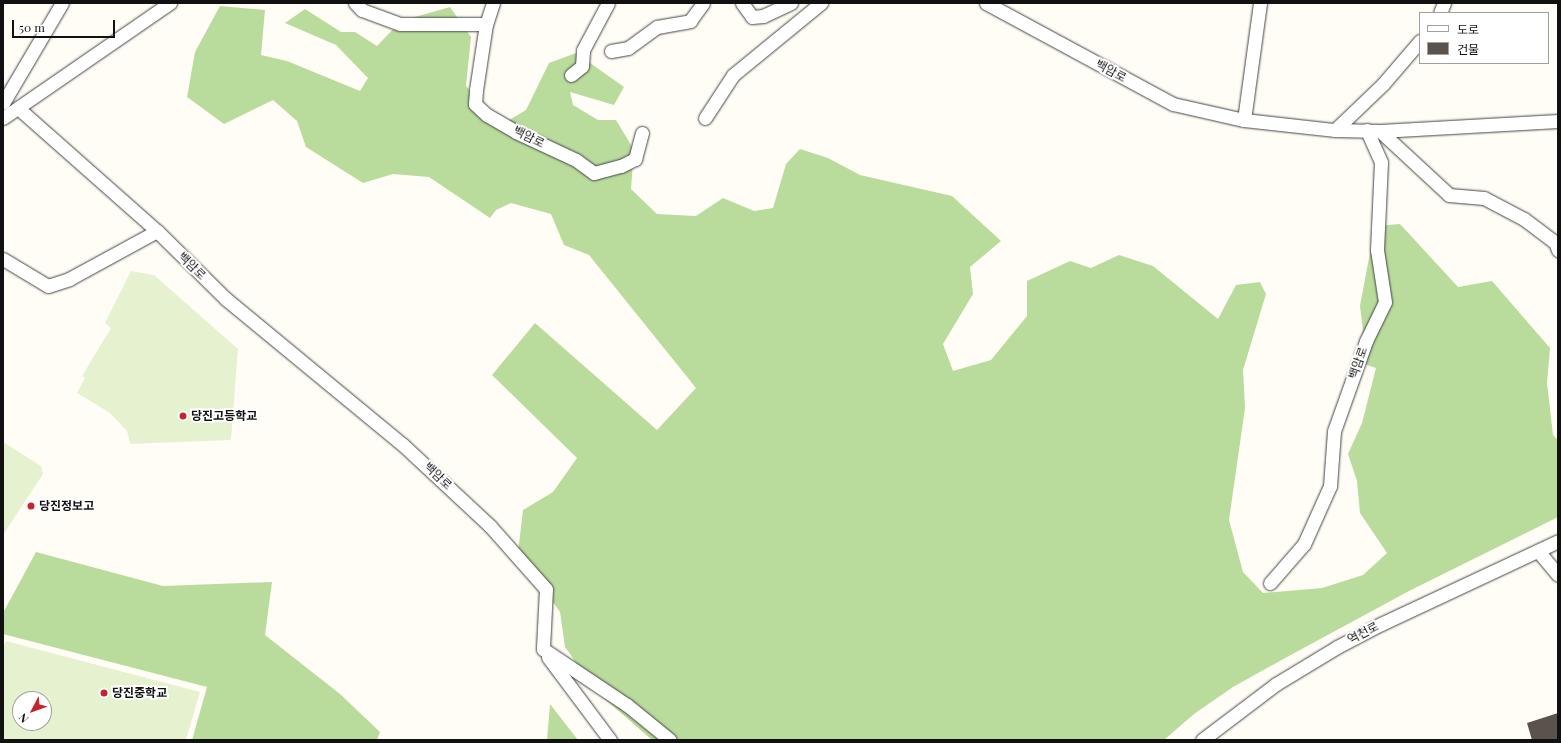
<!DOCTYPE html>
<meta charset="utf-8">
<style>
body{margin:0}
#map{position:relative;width:1561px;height:743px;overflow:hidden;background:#fffdf5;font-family:"Playfair Display","Noto Sans KR",serif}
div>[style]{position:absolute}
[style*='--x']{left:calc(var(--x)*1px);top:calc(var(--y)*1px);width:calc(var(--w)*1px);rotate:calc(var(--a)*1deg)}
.forest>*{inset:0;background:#b9dc9c}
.pitch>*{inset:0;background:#e6f2cf}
.building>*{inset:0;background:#5a524d}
.roads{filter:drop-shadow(0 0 1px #444) drop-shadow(0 0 1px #444)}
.minor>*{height:13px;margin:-6.5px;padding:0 6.5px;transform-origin:6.5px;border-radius:6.5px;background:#fff}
.dots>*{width:11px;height:11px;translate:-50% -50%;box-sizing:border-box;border:2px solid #fff;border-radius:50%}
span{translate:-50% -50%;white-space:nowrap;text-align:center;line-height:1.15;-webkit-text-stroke:4px #fff;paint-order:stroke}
.street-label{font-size:12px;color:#111}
.poi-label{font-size:12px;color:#111;font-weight:700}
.left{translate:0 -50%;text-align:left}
.frame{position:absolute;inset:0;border:4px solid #111;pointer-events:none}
.legend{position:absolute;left:1419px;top:12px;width:130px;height:52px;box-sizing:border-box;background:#fff;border:1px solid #a0a0a0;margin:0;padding:5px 7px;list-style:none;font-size:12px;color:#111}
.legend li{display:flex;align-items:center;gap:8px;height:20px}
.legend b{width:20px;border:1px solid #a0a0a0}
.north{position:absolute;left:12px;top:691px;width:40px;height:40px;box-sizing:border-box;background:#fff;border:1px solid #a0a0a0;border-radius:50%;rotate:229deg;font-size:11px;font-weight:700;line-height:16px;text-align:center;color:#111}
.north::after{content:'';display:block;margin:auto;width:14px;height:18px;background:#c4262e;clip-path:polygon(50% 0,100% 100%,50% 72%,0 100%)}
.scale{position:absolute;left:12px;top:20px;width:103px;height:18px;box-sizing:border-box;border:2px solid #111;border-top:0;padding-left:5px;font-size:12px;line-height:14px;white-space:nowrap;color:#111;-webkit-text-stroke:3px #fff;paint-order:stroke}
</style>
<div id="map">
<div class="forest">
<div style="clip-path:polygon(220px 6px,265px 10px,261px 55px,287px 61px,360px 91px,368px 78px,336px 45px,285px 23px,305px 9px,341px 32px,355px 32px,377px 46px,401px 21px,450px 7px,471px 37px,466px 86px,501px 125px,526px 110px,549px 63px,576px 53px,624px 87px,614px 105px,570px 92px,573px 105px,598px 120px,616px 120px,634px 150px,631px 189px,657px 214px,696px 216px,723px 198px,754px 211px,773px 208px,786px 164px,800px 149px,828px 158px,860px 175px,952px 196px,1001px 241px,970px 267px,973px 294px,943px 344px,953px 371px,991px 360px,1027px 316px,1027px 281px,1070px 261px,1091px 268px,1119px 255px,1153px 266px,1218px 319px,1236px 285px,1260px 282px,1266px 294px,1243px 370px,1245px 408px,1229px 520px,1243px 572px,1263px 593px,1322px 588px,1363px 575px,1387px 553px,1360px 513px,1357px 481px,1348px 454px,1362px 423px,1376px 368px,1355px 361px,1363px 330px,1360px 306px,1375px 226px,1400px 224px,1458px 287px,1492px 281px,1550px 348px,1547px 383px,1553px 435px,1558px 440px,1558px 517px,1409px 591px,1287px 657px,1233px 687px,1194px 714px,1164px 740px,652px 740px,597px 692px,565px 647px,560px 612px,518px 553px,523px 510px,553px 492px,577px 458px,492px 375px,535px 323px,657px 430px,696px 388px,589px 255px,564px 245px,551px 214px,511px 203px,496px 210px,490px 218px,429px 177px,393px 174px,363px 183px,306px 147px,297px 121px,273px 100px,224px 124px,187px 97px,195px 52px)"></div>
<div style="clip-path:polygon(36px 552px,163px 586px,272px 582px,265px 635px,340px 694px,380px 732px,377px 740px,192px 740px,207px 687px,3px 634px,3px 613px)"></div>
<div style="clip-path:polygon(550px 704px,578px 740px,547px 740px)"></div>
</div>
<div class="pitch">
<div style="clip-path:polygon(131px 271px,154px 275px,238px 349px,231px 440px,130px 444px,127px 431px,110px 413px,77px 393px,85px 378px,82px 376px,111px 328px,105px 323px)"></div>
<div style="clip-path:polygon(3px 442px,41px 466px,43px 474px,3px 535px)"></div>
<div style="clip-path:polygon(evenodd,6px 641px,200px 692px,186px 740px,3px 740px,3px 648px,6px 641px,20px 699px,44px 699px,44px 723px,20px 723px,20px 699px)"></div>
</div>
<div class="building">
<div style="clip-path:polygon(1558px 713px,1558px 740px,1532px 740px,1527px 723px)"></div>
</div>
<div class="roads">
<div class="minor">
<div style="--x:355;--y:3;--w:10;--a:45"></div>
<div style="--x:362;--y:10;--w:40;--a:20.2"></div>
<div style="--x:400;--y:24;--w:86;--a:0"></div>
<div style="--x:493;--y:3;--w:22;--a:108"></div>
<div style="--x:486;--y:24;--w:67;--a:98.6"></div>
<div style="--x:476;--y:90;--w:14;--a:94"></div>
<div style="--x:475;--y:104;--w:16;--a:43"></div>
<div style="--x:487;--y:115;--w:34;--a:30"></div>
<div style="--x:516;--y:132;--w:66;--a:25"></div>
<div style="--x:576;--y:160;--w:22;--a:36"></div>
<div style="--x:594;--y:173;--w:28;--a:-15"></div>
<div style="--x:621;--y:166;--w:16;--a:-27"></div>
<div style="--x:635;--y:159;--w:27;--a:-75"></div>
<div style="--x:742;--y:3;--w:17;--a:54"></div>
<div style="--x:752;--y:17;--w:11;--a:-5"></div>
<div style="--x:763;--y:16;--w:31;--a:-25"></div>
<div style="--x:986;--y:3;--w:213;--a:28.4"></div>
<div style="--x:1173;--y:104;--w:73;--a:12.7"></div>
<div style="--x:1244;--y:120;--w:92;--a:6.3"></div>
<div style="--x:1335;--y:130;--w:45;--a:1.3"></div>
<div style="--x:1380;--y:131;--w:178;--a:-3.2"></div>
<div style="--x:1440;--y:13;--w:11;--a:-68"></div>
<div style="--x:611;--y:51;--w:17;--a:-10"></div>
<div style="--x:628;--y:48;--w:36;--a:-36"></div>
<div style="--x:657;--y:27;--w:34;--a:-10"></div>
<div style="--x:690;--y:21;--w:22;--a:-54"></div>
<div style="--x:571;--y:75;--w:14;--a:-39"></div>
<div style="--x:582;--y:66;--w:16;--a:-86"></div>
<div style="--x:583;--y:50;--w:53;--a:-62"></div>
<div style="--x:3;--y:103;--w:116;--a:-59.5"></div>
<div style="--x:18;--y:108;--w:186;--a:41.5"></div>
<div style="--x:157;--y:231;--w:97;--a:44.6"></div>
<div style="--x:226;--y:299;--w:228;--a:39.5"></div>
<div style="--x:402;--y:444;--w:120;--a:43"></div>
<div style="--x:490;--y:526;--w:84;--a:48.4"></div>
<div style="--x:546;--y:589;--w:60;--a:92.9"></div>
<div style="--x:3;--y:118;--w:203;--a:-34.6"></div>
<div style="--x:705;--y:118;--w:51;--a:-56.9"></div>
<div style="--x:733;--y:75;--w:114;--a:-39.3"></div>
<div style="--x:1244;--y:120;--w:118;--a:-82.2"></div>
<div style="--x:1335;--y:130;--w:66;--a:-43.8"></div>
<div style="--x:1383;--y:84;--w:57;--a:-49.3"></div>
<div style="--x:1380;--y:131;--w:94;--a:42.8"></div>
<div style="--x:1449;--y:195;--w:35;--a:5"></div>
<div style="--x:1484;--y:198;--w:45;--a:27.7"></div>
<div style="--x:1524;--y:219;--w:39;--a:37"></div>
<div style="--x:1555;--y:242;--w:9;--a:69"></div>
<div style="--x:3;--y:259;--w:52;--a:31"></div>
<div style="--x:48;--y:286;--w:22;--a:-18"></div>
<div style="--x:69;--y:279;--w:100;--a:-28.6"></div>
<div style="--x:1538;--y:551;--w:31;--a:50"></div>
<div style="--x:1270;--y:583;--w:52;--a:-48.9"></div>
<div style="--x:1304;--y:544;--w:64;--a:-65.9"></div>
<div style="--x:1330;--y:486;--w:55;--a:-85.8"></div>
<div style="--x:1334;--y:431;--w:96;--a:-70.4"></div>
<div style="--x:1366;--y:341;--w:43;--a:-64"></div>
<div style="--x:1385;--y:302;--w:53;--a:-98.7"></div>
<div style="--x:1377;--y:250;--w:88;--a:-87.4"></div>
<div style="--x:1381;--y:162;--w:35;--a:-114"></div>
<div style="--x:543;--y:649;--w:101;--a:33.7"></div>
<div style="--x:627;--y:705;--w:55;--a:39.1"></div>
<div style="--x:548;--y:657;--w:104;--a:53.2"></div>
<div style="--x:1202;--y:740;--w:93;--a:-37.1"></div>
<div style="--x:1276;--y:684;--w:71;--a:-31.2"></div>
<div style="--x:1337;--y:647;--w:50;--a:-27.6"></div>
<div style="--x:1381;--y:624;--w:195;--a:-25.1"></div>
</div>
</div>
<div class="dots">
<div style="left:183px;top:416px;background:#c4262e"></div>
<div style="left:31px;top:506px;background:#c4262e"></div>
<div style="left:104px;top:693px;background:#c4262e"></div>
</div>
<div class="street-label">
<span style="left:1111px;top:71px;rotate:28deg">백암로</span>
<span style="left:529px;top:137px;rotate:26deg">백암로</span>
<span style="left:192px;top:266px;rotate:44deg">백암로</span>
<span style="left:1358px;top:363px;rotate:-71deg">백암로</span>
<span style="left:438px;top:476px;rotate:43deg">백암로</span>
<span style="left:1363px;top:633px;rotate:-28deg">역천로</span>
</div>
<div class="poi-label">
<span class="left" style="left:191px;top:416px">당진고등학교</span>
<span class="left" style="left:39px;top:506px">당진정보고</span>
<span class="left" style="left:112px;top:693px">당진중학교</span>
</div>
<div class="frame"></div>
<ul class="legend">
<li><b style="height:5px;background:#fff"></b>도로</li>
<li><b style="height:11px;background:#5a524d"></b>건물</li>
</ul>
<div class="north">N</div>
<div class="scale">50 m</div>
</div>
